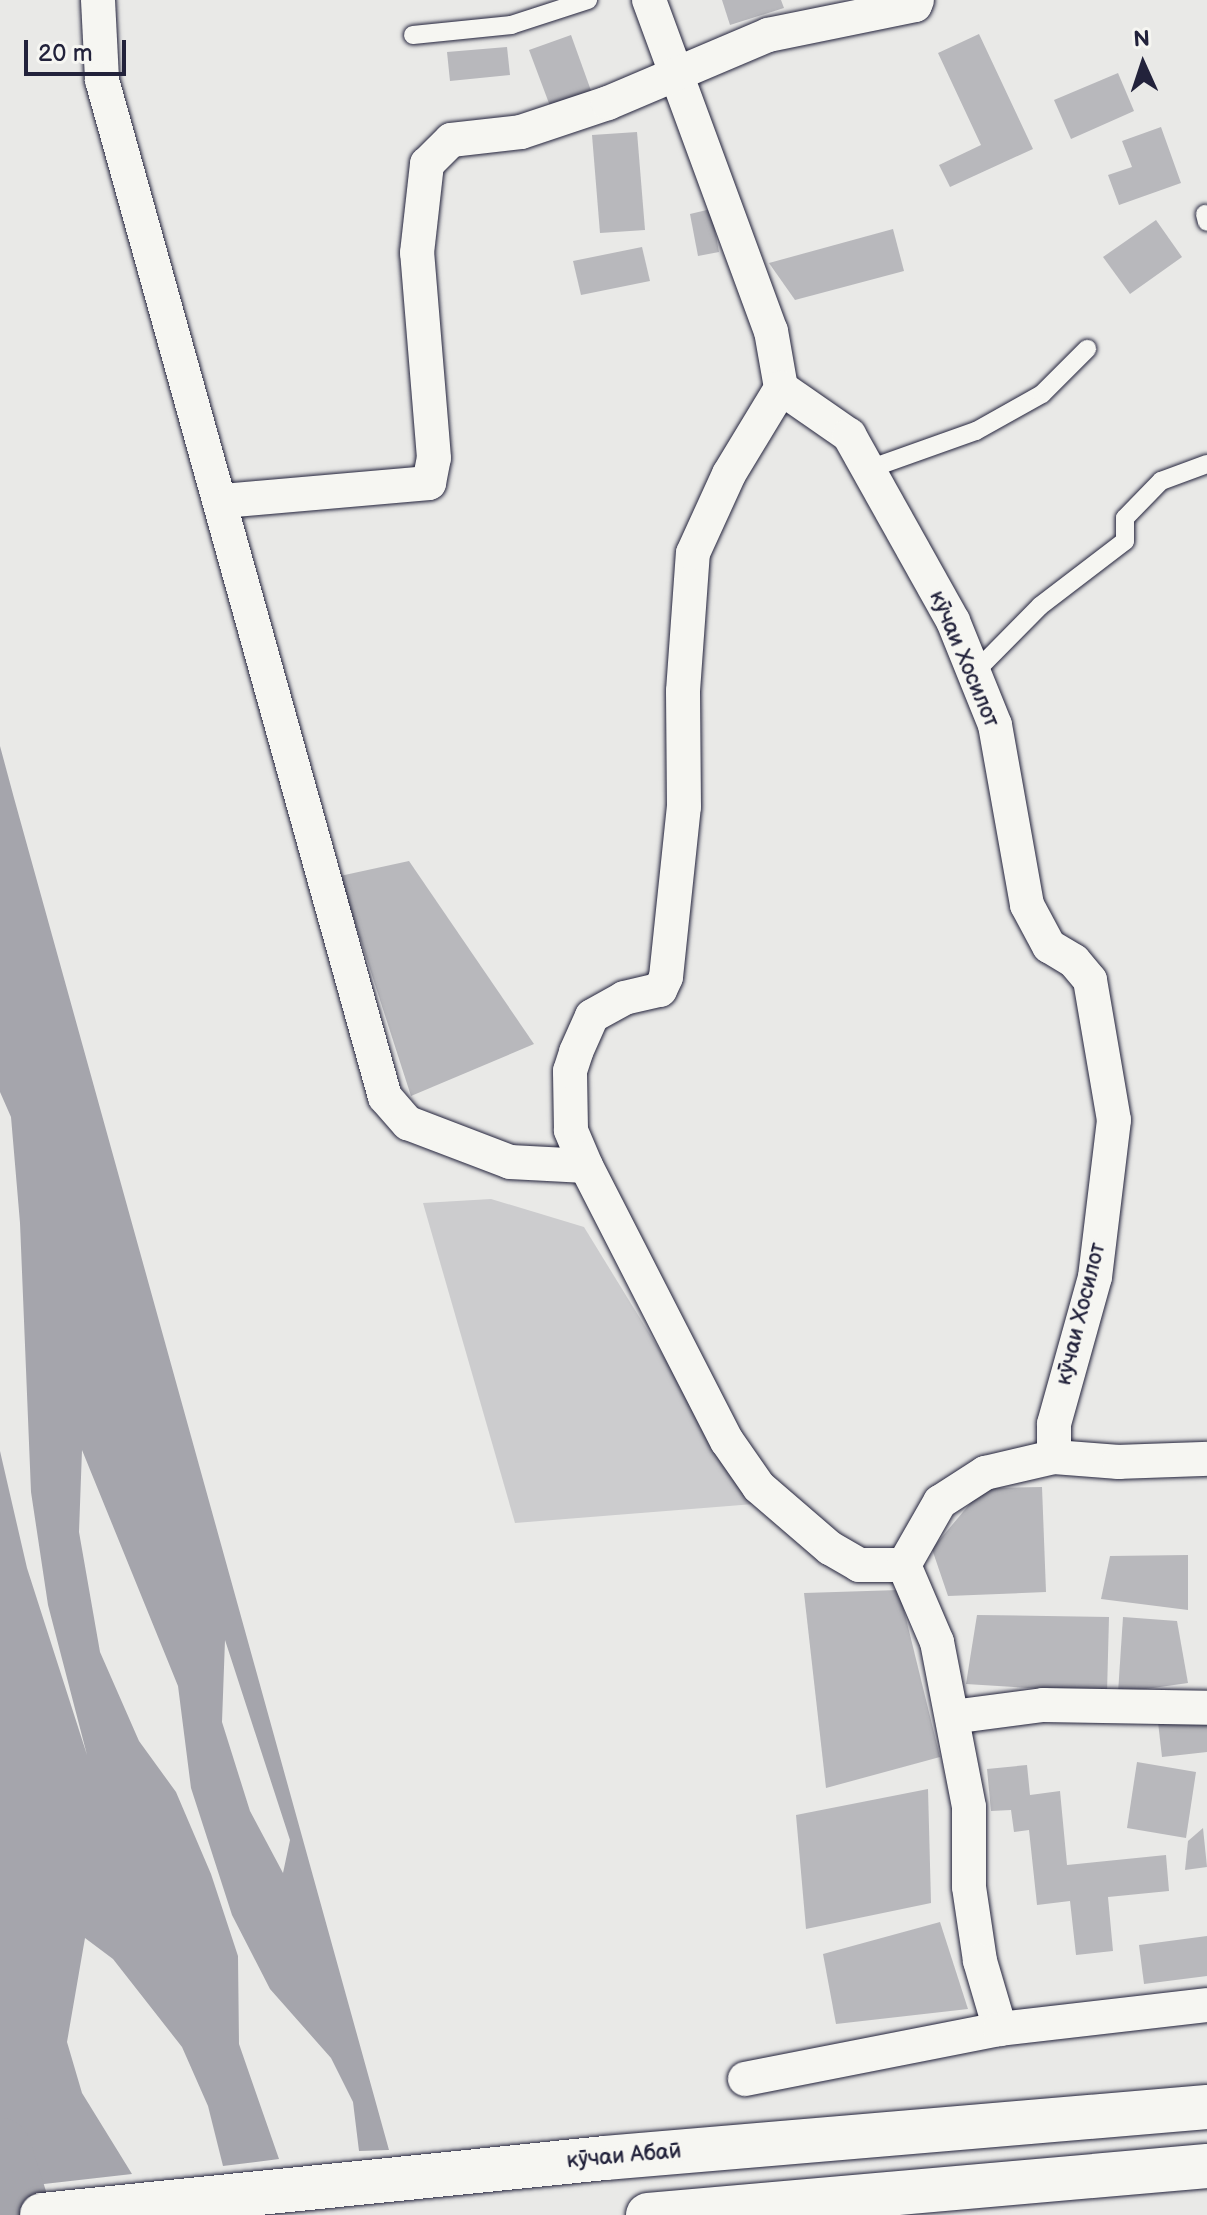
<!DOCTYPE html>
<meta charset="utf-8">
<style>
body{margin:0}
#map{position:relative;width:1207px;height:2215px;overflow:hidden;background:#e9e9e7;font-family:"Balsamiq Sans",sans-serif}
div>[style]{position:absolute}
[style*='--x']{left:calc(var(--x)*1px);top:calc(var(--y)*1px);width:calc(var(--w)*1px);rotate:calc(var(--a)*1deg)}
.green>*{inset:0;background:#ccccce}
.water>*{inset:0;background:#a5a5ac}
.river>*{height:62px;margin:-31px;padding:0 31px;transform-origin:31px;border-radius:31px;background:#a5a5ac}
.building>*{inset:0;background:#b8b8bc}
.roads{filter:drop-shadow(0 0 2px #22223b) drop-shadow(0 0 2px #22223b)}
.lane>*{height:18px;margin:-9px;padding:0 9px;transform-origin:9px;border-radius:9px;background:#f6f6f2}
.street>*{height:34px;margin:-17px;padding:0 17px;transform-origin:17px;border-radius:17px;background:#f6f6f2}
.secondary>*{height:44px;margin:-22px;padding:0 22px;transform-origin:22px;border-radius:22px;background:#f6f6f2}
span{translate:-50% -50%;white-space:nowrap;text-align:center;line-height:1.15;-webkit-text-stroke:6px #f6f6f2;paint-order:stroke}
.street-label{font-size:22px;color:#22223b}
.north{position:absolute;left:1103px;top:24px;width:80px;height:80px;-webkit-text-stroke:6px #f6f6f2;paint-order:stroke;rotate:357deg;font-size:22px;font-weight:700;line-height:32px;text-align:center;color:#22223b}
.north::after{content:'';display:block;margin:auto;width:28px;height:36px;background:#22223b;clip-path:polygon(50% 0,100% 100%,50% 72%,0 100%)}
.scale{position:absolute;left:24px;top:40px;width:102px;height:36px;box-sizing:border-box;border:4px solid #22223b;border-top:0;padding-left:10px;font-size:24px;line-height:28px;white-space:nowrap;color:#22223b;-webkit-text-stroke:6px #f6f6f2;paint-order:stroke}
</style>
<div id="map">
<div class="green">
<div style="clip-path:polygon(491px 1199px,584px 1227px,754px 1504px,515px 1523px,423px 1203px)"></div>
</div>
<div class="water">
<div style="clip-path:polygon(evenodd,0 746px,14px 798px,389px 2150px,359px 2151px,353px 2102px,331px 2058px,270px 1989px,232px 1915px,191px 1788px,178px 1686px,82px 1450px,79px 1532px,100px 1652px,139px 1741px,176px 1792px,211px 1874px,238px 1956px,239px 2044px,279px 2159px,223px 2166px,208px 2106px,182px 2047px,113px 1959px,85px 1938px,67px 2042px,82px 2093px,132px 2174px,0 2189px,0 1451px,27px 1568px,87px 1755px,48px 1605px,31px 1492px,20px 1223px,11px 1117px,0 1092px,0 746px,225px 1640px,290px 1840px,283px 1873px,250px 1811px,222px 1722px,225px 1640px)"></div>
</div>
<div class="river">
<div style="--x:0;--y:2149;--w:69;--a:72.3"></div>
</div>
<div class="building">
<div style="clip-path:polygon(722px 0,781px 0,784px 8px,730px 25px)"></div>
<div style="clip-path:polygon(979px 34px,1033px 149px,950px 187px,939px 165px,981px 145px,938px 53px)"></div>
<div style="clip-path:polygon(571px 35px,594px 99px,553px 114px,529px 50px)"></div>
<div style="clip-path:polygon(507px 47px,510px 75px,450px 81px,447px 52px)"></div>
<div style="clip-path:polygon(1118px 73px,1134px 111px,1071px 139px,1054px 100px)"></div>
<div style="clip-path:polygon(1161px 127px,1181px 183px,1119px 205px,1108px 175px,1132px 167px,1122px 141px)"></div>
<div style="clip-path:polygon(637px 132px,645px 230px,600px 233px,592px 135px)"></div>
<div style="clip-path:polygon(711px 209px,719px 252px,698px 256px,690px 214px)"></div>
<div style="clip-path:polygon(1156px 220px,1182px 257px,1130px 294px,1103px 257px)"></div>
<div style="clip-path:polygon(893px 229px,904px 271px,795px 300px,769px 263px)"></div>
<div style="clip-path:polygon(642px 247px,650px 281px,581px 295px,573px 261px)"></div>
<div style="clip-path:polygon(409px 861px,534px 1044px,411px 1096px,340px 876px)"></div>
<div style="clip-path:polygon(1042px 1487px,1046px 1592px,948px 1596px,932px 1549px,983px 1488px)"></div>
<div style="clip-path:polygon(1188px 1555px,1188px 1610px,1101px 1599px,1110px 1556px)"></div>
<div style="clip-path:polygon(899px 1590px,940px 1757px,826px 1788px,804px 1593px)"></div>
<div style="clip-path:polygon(977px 1615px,1109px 1617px,1107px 1693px,966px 1684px)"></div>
<div style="clip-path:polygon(1123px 1617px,1177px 1621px,1188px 1683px,1118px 1693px)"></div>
<div style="clip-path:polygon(1207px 1717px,1207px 1752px,1162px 1757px,1158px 1722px)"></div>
<div style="clip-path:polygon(1137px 1762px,1196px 1772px,1186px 1838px,1127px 1828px)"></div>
<div style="clip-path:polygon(1027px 1765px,1030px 1795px,1060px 1791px,1067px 1865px,1166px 1855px,1169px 1891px,1108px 1897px,1113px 1951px,1076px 1955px,1070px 1901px,1037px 1905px,1029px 1830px,1014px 1832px,1011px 1810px,991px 1811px,987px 1769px)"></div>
<div style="clip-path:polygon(928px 1789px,931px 1903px,806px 1929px,796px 1815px)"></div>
<div style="clip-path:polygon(1203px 1828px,1207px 1867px,1185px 1870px,1188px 1841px)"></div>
<div style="clip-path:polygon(940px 1922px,968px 2009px,836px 2024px,823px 1954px)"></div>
<div style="clip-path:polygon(1207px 1936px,1207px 1976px,1144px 1984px,1139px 1945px)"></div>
</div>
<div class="roads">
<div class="lane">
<div style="--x:413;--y:35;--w:99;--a:-5.8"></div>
<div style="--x:511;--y:25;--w:81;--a:-18"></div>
<div style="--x:1205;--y:214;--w:8;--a:76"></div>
<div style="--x:869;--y:469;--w:114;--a:-19.6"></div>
<div style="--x:976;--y:431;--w:76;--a:-29.3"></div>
<div style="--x:1042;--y:394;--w:64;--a:-45"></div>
<div style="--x:974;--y:673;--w:94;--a:-45.4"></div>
<div style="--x:1040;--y:606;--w:107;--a:-37.4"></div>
<div style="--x:1125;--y:541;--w:23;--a:-90"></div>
<div style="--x:1125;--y:518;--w:52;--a:-45.8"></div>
<div style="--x:1161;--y:481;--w:49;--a:-20.3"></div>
</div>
<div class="street">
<div style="--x:98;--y:0;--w:80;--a:87.1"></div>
<div style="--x:102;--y:80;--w:1056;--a:74.45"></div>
<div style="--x:385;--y:1097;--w:35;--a:49"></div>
<div style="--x:408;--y:1123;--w:109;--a:20.9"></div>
<div style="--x:510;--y:1162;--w:76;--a:3"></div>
<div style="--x:586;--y:1166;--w:309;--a:62.9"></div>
<div style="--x:727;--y:1441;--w:56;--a:55.2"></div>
<div style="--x:759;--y:1487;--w:94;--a:40.7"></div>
<div style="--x:830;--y:1548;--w:34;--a:30"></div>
<div style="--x:859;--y:1565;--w:45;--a:0"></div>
<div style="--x:904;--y:1565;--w:73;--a:-60.3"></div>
<div style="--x:940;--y:1502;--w:54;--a:-32.8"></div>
<div style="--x:985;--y:1473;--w:71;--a:-13.1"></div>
<div style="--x:1054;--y:1457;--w:65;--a:4.4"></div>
<div style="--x:1119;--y:1462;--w:88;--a:-2"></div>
<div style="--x:649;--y:0;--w:353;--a:69.8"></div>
<div style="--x:771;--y:331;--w:58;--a:80"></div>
<div style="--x:781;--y:388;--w:83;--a:34.7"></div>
<div style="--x:849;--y:435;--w:213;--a:60.8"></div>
<div style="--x:953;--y:621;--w:112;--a:68"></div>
<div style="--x:995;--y:725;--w:183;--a:79.9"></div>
<div style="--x:1027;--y:905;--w:47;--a:61.8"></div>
<div style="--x:1049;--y:946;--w:29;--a:31"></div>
<div style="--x:1074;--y:961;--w:25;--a:50"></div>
<div style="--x:1090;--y:980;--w:142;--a:80.3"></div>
<div style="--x:1114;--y:1120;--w:158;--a:96.9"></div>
<div style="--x:1095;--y:1277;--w:153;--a:105.6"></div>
<div style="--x:1054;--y:1424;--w:33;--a:90"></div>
<div style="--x:223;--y:501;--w:207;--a:-5"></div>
<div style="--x:429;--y:483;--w:25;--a:-79"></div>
<div style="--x:434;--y:458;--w:206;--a:-94.7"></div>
<div style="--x:417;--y:253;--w:90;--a:-83.6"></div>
<div style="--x:427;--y:164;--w:34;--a:-45"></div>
<div style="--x:451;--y:140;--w:70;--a:-6.5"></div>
<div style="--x:521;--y:132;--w:92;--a:-18.4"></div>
<div style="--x:608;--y:103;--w:174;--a:-23"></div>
<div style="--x:768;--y:35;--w:150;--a:-11.5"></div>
<div style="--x:915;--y:5;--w:5;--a:-68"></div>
<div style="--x:586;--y:1166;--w:39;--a:-113"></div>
<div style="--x:571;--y:1130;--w:59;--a:-91"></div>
<div style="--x:570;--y:1071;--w:20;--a:-72"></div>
<div style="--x:576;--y:1052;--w:39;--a:-66"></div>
<div style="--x:592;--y:1016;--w:37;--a:-29"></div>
<div style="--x:624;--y:998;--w:37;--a:-13"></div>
<div style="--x:660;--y:990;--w:14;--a:-65"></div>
<div style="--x:666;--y:977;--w:171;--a:-84"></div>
<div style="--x:684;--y:807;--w:116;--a:-90.5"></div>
<div style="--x:683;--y:691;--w:138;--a:-85.9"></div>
<div style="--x:693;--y:553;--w:87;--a:-65.5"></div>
<div style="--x:729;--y:474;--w:100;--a:-58.8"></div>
<div style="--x:904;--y:1565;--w:84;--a:66.8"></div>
<div style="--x:937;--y:1642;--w:168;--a:79"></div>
<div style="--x:969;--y:1807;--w:80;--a:90"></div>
<div style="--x:969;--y:1887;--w:75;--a:81.5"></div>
<div style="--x:980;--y:1961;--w:71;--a:73.6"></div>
<div style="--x:952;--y:1717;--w:92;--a:-7.5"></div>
<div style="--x:1043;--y:1705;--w:164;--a:1"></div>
<div style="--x:745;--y:2079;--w:260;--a:-11.1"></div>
<div style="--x:1000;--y:2029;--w:208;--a:-6.6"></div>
</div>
<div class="secondary">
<div style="--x:42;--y:2215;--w:566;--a:-5.78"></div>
<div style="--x:605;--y:2158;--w:604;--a:-4.84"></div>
<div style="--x:648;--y:2215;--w:561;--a:-5.01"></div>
</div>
</div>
<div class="street-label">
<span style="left:964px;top:659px;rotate:67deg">кӯчаи Хосилот</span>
<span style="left:1081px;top:1314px;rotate:-76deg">кӯчаи Хосилот</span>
<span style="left:624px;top:2156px;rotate:-5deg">кӯчаи Абаӣ</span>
</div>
<div class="north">N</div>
<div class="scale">20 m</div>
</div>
